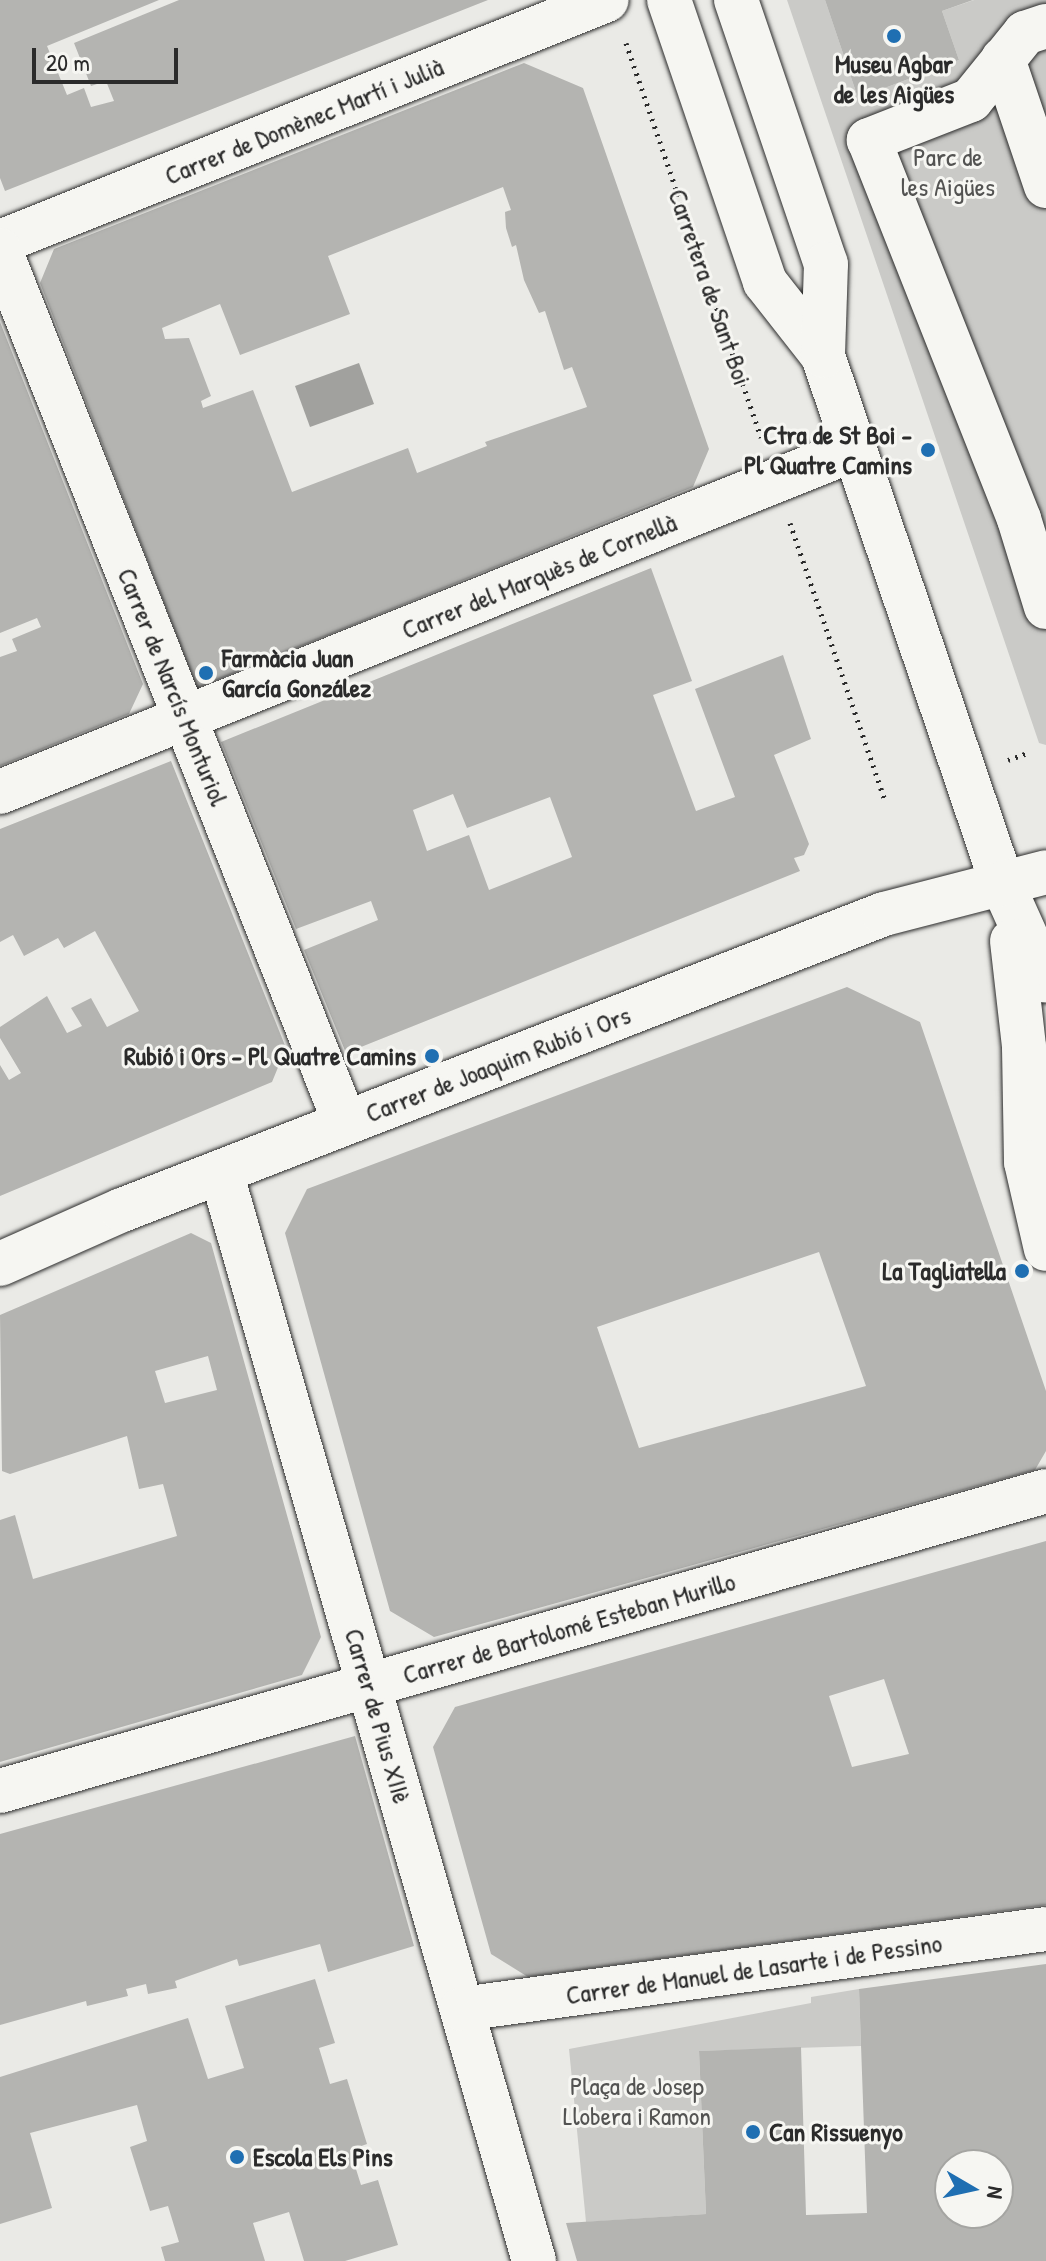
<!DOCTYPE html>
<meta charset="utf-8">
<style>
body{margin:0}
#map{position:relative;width:1046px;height:2261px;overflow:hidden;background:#eaeae6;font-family:"Patrick Hand",sans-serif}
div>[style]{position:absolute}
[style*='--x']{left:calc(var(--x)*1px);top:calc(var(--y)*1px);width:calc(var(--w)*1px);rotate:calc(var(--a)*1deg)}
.green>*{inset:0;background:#cacac7}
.water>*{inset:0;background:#a1a19e}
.building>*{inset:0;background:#b4b4b1}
.path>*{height:5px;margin-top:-2.5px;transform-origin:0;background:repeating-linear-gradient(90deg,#2b2b2b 0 2px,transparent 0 8px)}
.roads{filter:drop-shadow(0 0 2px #2b2b2b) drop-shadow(0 0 2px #2b2b2b)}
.minor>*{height:44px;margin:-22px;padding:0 22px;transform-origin:22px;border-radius:22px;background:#f6f6f2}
.dots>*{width:22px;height:22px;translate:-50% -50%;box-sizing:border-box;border:4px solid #f6f6f2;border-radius:50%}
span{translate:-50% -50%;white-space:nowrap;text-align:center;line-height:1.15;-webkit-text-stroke:6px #f6f6f2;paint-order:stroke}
.poi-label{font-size:26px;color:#2b2b2b;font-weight:700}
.right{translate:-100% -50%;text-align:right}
.left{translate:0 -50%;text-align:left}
.street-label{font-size:26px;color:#2b2b2b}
.park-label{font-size:26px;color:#535352}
.north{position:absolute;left:934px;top:2149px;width:80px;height:80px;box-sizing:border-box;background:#f6f6f2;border:2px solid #a5a5a2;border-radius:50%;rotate:99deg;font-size:22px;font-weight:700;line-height:32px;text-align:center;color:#2b2b2b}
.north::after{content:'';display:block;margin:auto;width:28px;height:36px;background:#1f6fb2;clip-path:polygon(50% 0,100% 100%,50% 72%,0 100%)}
.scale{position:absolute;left:32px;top:48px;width:146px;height:36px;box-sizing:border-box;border:4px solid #2b2b2b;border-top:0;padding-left:10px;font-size:24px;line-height:28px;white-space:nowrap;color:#2b2b2b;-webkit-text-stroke:6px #f6f6f2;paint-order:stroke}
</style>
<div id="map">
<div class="green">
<div style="clip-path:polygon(787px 0,825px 0,858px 98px,959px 60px,942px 11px,974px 0,1046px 0,1046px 745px,1039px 743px)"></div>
<div style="clip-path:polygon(859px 1989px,861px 2046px,699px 2051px,706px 2214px,586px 2222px,569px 2049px,811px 2003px,811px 1997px)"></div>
</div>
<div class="water">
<div style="clip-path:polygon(359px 363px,374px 404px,310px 427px,295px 386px)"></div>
</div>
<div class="building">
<div style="clip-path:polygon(0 0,159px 0,47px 46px,67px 95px,84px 88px,91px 107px,114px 101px,106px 81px,91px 86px,74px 43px,179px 0,488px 0,5px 191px,0 178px)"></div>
<div style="clip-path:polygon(825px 0,973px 0,942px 11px,959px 60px,858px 98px)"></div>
<div style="clip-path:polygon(evenodd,524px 63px,583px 88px,709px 449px,693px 487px,197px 688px,40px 283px,54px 249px,524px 63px,503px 187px,511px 210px,505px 212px,506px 228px,512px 247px,516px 245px,524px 280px,539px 313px,545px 311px,564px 370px,572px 367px,587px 407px,485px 442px,487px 446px,417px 473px,408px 448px,292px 492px,253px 390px,203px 408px,201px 401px,211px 396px,189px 338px,165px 339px,162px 328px,220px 304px,240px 355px,350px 314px,328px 256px,503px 187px)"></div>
<div style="clip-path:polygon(0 322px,143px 684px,129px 714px,0 766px,0 657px,17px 651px,12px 639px,41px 627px,37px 618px,0 633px)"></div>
<div style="clip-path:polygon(evenodd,651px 568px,692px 681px,653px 695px,696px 811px,735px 797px,695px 689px,783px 655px,811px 739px,774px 755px,809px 844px,804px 855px,794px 858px,800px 871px,346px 1053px,304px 950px,378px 920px,371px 901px,296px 929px,221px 742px,651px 568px,453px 794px,467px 828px,550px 797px,572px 857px,489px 890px,469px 835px,427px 851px,413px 810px,453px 794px)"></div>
<div style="clip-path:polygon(171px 761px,286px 1048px,272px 1082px,0 1196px,0 1065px,9px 1080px,21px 1073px,0 1038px,0 1027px,47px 996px,67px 1033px,82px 1026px,71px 1008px,91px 998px,107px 1027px,139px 1011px,95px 931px,64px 948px,58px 938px,24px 956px,13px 935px,0 942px,0 829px)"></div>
<div style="clip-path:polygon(evenodd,847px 987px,920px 1022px,1046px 1391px,1046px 1451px,1035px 1470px,434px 1637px,390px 1611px,285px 1233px,307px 1189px,847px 987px,819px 1252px,866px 1386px,639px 1448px,597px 1327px,819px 1252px)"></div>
<div style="clip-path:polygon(evenodd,191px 1233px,211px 1243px,321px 1637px,302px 1675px,0 1762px,0 1520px,15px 1515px,33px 1579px,177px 1536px,163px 1484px,139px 1489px,127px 1436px,10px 1474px,2px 1471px,0 1315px,191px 1233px,208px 1356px,217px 1390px,165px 1403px,155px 1371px,208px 1356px)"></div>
<div style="clip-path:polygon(evenodd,1046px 1541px,1046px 1905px,528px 1977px,491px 1954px,433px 1747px,455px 1707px,1046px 1541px,884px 1679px,909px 1754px,852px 1767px,829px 1696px,884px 1679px)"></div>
<div style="clip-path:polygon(355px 1736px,414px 1946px,328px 1972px,320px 1944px,239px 1966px,237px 1959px,175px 1981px,177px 1988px,148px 1994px,146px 1984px,126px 1989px,128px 1996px,87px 2006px,86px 2001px,0 2025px,0 1834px)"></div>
<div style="clip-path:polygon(evenodd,1046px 1964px,1046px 2261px,577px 2261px,566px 2223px,706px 2214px,699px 2051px,801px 2047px,806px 2215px,867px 2213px,859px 1989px,1046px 1964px,950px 2165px,998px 2165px,998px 2213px,950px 2213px,950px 2165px)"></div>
<div style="clip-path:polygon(315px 1979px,335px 2043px,319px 2048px,330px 2084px,347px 2079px,367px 2144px,350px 2150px,361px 2185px,378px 2180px,398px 2245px,345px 2261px,304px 2261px,289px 2212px,253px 2223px,265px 2261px,165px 2261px,161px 2247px,179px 2242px,168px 2206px,150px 2211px,130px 2147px,147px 2141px,137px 2105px,30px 2133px,52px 2208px,0 2224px,0 2077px,188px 2018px,208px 2079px,244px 2068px,225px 2006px)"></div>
</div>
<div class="path">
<div style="--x:626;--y:43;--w:417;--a:71.1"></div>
<div style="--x:790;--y:523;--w:294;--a:71.1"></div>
<div style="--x:1008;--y:760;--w:23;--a:-20"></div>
</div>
<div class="roads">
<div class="minor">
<div style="--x:669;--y:0;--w:298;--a:71.2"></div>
<div style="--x:765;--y:282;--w:94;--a:51.9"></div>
<div style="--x:823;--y:356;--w:557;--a:71.24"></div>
<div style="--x:1002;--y:883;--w:107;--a:65.8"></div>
<div style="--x:736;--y:0;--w:279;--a:71.2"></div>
<div style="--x:826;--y:264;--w:92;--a:91.9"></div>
<div style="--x:1046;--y:26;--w:22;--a:162"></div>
<div style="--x:1025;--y:33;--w:86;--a:128.9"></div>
<div style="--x:971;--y:100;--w:110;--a:158.6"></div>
<div style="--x:869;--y:140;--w:408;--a:68.4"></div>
<div style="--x:1019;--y:519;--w:92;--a:72.9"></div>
<div style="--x:1003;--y:59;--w:134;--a:71.3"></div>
<div style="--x:0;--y:242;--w:653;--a:-21.74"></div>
<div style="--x:0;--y:250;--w:939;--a:68.44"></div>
<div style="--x:0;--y:792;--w:921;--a:-21.86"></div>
<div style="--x:1012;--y:941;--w:107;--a:83.5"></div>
<div style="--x:1024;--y:1047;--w:115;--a:89"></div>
<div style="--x:1026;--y:1162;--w:89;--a:77.1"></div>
<div style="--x:221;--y:1172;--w:1133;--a:73.96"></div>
<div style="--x:0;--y:1264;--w:133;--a:-23.9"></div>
<div style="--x:122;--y:1210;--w:817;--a:-21.23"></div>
<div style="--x:884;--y:914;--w:167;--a:-14.5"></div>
<div style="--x:0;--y:1791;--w:1088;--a:-16"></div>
<div style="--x:462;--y:2009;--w:589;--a:-7.8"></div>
</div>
</div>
<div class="dots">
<div style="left:894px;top:36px;background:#1f6fb2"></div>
<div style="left:928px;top:450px;background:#1f6fb2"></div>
<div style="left:206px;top:673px;background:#1f6fb2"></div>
<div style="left:432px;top:1056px;background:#1f6fb2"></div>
<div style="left:1022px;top:1271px;background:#1f6fb2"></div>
<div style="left:753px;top:2132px;background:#1f6fb2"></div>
<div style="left:237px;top:2157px;background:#1f6fb2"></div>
</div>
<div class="poi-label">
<span style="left:894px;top:79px">Museu Agbar<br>de les Aigües</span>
<span class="right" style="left:912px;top:450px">Ctra de St Boi -<br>Pl Quatre Camins</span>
<span class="left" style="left:222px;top:673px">Farmàcia Juan<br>García González</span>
<span class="right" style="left:416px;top:1056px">Rubió i Ors - Pl Quatre Camins</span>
<span class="right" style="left:1006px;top:1271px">La Tagliatella</span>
<span class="left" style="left:769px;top:2132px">Can Rissuenyo</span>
<span class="left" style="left:253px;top:2157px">Escola Els Pins</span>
</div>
<div class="street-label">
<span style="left:304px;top:121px;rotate:-22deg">Carrer de Domènec Martí i Julià</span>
<span style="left:710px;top:287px;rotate:71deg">Carretera de Sant Boi</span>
<span style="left:539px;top:576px;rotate:-22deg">Carrer del Marquès de Cornellà</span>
<span style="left:173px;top:687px;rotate:68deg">Carrer de Narcís Monturiol</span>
<span style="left:498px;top:1064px;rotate:-21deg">Carrer de Joaquim Rubió i Ors</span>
<span style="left:569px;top:1628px;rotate:-16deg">Carrer de Bartolomé Esteban Murillo</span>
<span style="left:378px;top:1716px;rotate:74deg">Carrer de Pius XIIè</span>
<span style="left:754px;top:1969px;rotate:-8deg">Carrer de Manuel de Lasarte i de Pessino</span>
</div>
<div class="park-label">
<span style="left:948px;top:172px">Parc de<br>les Aigües</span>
<span style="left:637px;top:2101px">Plaça de Josep<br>Llobera i Ramon</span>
</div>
<div class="north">N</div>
<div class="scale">20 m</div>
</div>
